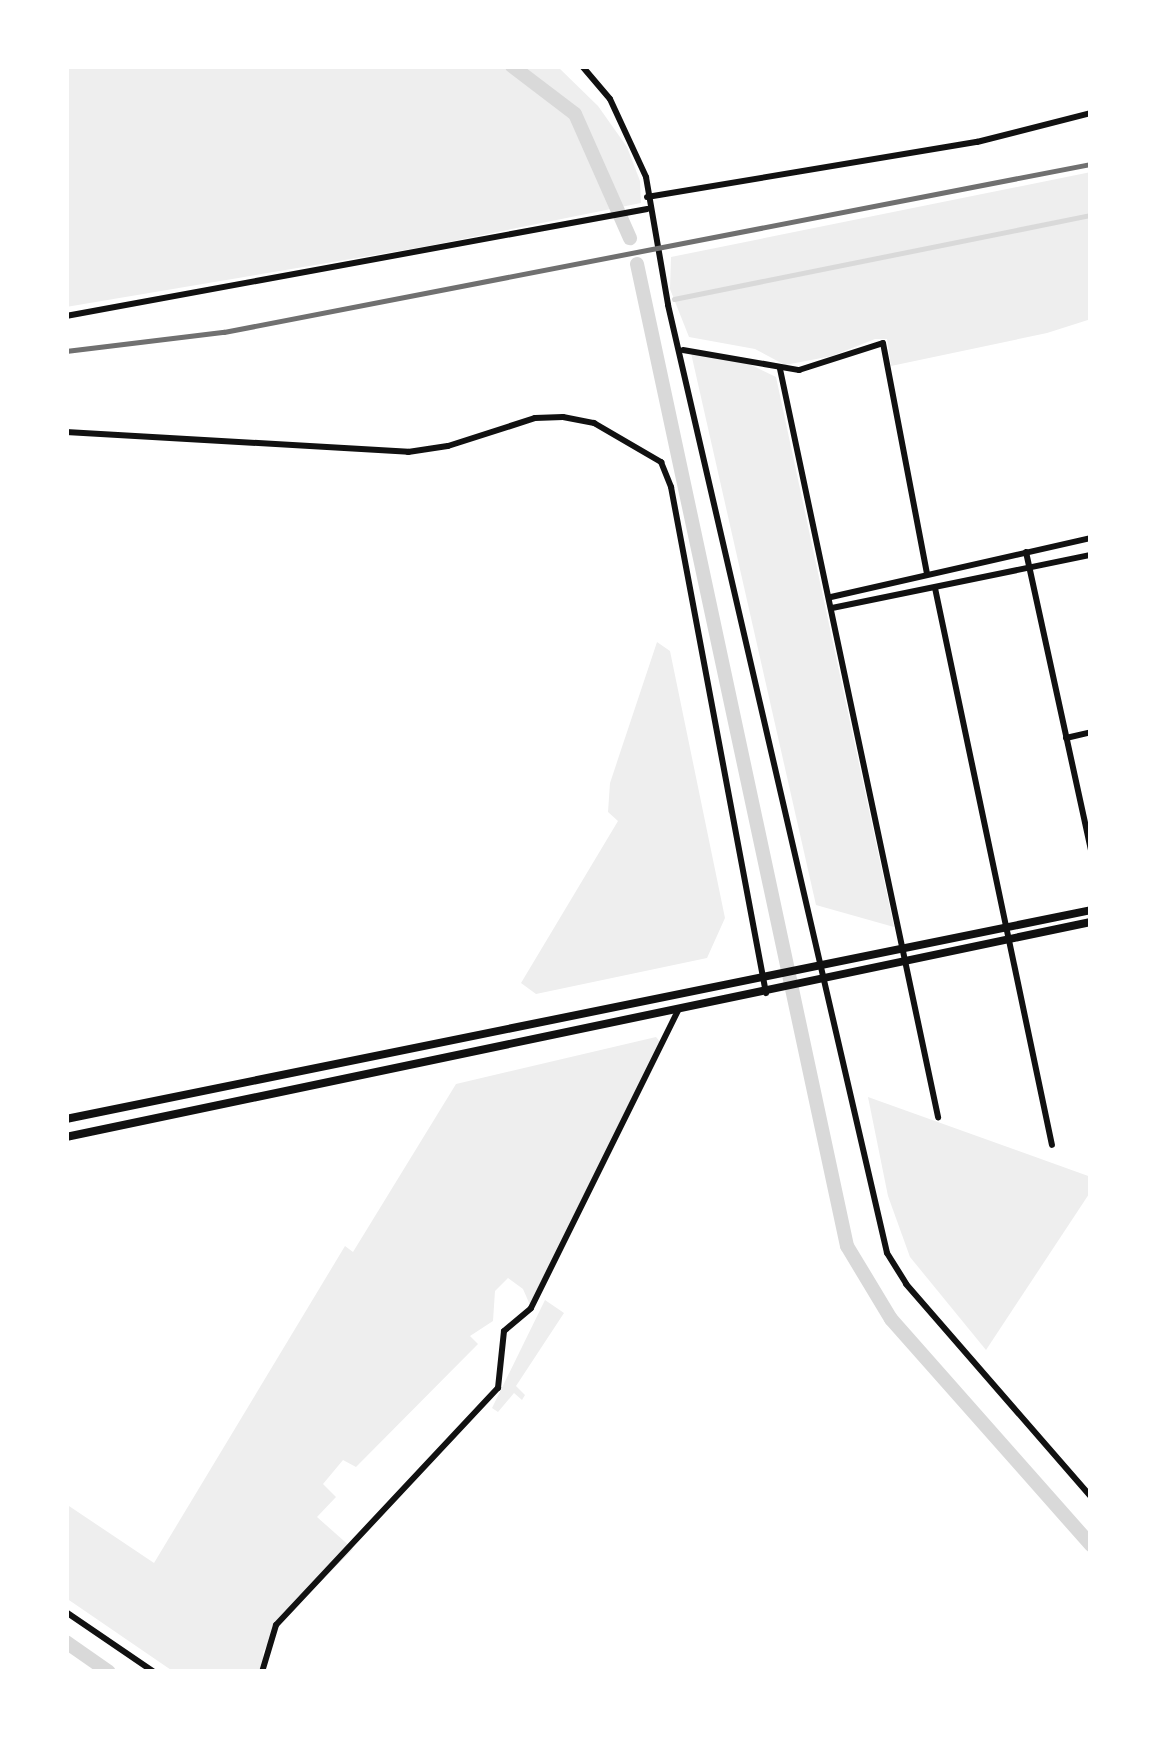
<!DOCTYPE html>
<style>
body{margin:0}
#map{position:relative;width:1157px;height:1738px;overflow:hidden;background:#fff;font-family:Helvetica,sans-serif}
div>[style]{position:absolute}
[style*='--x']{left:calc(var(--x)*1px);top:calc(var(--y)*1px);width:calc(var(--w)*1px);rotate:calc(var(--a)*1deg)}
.green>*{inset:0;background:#eee}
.stream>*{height:4.5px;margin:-2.25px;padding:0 2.25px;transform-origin:2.25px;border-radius:2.25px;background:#d9d9d9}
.canal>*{height:14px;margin:-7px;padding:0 7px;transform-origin:7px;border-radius:7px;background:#d9d9d9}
.minor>*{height:6px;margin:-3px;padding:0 3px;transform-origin:3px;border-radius:3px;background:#111}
.tertiary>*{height:8px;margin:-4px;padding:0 4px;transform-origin:4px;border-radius:4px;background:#111}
.rail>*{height:4.5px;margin:-2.25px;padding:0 2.25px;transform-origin:2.25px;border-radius:2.25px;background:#707070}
span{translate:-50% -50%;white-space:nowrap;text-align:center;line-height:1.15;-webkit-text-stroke:12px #fff;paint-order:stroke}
.frame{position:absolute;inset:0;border:69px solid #fff;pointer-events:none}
</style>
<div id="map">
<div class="green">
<div style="clip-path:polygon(66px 66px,557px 66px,598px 106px,627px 147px,640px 181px,641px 203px,428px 246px,66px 307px)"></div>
<div style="clip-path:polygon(1091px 172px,1091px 319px,1047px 333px,891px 366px,887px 339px,875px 339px,832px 356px,785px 365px,755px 349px,689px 337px,670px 289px,671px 257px)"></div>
<div style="clip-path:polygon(691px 353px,745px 362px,776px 377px,894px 927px,816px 905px)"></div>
<div style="clip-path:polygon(657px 642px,670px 651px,725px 918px,707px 958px,536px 994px,521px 983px,618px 821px,608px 812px,610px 783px)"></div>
<div style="clip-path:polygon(656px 1037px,661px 1043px,530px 1305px,523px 1289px,508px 1278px,495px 1291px,493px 1321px,470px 1336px,478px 1344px,356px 1467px,343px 1460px,323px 1484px,336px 1497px,317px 1517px,353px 1549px,281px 1622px,263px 1652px,263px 1672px,174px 1672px,66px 1598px,66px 1504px,154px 1563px,345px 1246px,353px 1252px,456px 1084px)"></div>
<div style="clip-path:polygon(868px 1097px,1091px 1177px,1091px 1191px,986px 1350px,910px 1257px,888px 1196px)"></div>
<div style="clip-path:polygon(545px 1300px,564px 1313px,516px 1386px,525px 1395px,522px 1400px,514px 1393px,498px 1412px,492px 1408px)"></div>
</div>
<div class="stream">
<div style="--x:674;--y:299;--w:425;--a:-11.4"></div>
</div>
<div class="canal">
<div style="--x:512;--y:66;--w:79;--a:37.3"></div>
<div style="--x:575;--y:114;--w:136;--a:66.1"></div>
<div style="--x:637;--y:264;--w:1004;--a:77.93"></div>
<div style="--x:847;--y:1246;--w:85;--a:58.9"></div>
<div style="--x:891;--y:1319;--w:302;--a:48.5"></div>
<div style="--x:66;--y:1642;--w:52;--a:34.9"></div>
</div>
<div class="minor">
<div style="--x:582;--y:66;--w:43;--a:49.7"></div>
<div style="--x:610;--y:99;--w:86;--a:65.2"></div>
<div style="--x:646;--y:177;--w:130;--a:80.2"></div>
<div style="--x:668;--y:305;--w:973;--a:76.99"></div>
<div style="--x:887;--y:1253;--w:36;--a:58"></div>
<div style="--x:906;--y:1284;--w:282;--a:49"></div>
<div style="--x:647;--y:197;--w:335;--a:-9.5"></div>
<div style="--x:977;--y:142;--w:118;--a:-14.3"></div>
<div style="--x:66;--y:316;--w:591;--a:-10.43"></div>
<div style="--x:683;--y:350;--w:118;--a:9.8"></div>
<div style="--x:799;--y:370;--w:88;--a:-17.8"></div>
<div style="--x:883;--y:343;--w:235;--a:79.2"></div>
<div style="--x:780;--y:369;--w:765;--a:78.07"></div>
<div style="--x:66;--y:432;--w:343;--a:3.3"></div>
<div style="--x:408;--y:452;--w:40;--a:-8.5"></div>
<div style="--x:448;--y:446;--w:91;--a:-17.8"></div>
<div style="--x:535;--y:418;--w:28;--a:-2"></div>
<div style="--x:563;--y:417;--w:32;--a:11"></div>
<div style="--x:594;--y:423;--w:78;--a:30.2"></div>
<div style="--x:661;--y:462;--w:27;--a:68"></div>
<div style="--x:671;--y:487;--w:515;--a:79.37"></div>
<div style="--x:1026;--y:552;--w:305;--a:77.7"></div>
<div style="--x:935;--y:588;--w:569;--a:78.14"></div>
<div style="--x:831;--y:597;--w:267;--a:-12.8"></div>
<div style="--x:832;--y:608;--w:264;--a:-11.6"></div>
<div style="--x:1066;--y:738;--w:26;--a:-13"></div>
<div style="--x:66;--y:1612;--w:107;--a:34.3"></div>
<div style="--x:262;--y:1672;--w:49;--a:-73.4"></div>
<div style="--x:276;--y:1625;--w:325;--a:-46.9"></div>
<div style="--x:498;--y:1388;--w:57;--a:-84"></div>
<div style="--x:504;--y:1331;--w:35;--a:-40"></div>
<div style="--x:531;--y:1308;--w:332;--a:-63.7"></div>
</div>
<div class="tertiary">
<div style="--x:66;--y:1119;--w:1046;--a:-11.52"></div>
<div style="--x:66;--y:1137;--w:1047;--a:-11.85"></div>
</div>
<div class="rail">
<div style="--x:66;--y:351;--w:159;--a:-6.9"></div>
<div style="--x:224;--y:332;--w:883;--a:-10.97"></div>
</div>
<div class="frame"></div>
</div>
